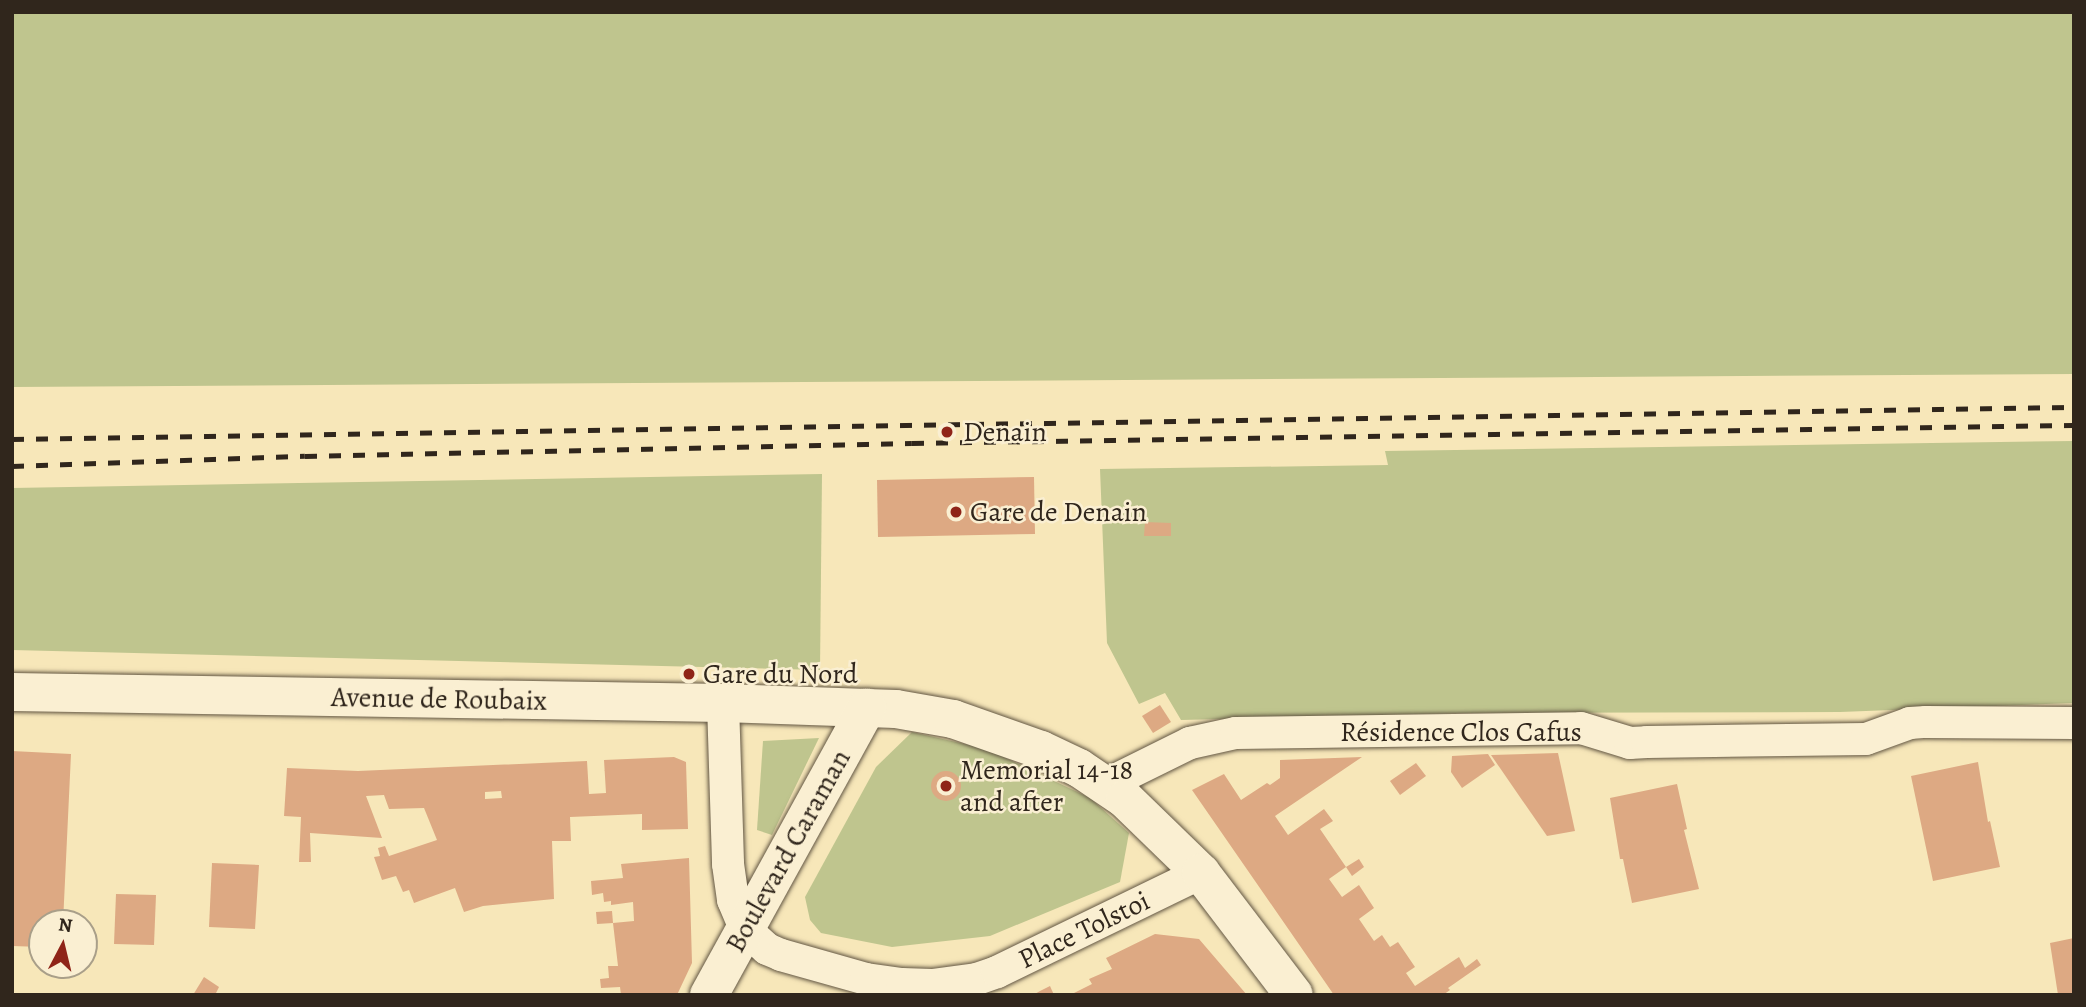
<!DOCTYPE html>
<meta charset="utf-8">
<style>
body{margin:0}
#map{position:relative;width:2086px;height:1007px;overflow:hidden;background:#f7e7b9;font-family:Alegreya,serif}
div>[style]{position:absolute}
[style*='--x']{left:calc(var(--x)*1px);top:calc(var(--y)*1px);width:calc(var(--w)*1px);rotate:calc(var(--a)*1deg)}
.green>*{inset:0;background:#bfc58e}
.building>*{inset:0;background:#dda983}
.round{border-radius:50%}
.roads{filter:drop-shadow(0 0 2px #625643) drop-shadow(0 0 2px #625643)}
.minor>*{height:32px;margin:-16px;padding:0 16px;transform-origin:16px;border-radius:16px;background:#faefd2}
.tertiary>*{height:38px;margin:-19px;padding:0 19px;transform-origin:19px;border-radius:19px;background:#faefd2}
.rail>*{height:5px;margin-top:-2.5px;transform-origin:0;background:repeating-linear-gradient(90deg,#30261c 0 12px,transparent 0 24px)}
.dots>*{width:19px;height:19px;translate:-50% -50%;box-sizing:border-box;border:4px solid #faefd2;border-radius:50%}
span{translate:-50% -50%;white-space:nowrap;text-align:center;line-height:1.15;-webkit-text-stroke:5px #faefd2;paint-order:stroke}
.poi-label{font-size:28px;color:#30261c}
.left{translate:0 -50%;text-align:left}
.street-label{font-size:28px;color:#30261c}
.frame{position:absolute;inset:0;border:14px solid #30261c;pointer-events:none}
.north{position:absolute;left:28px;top:909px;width:70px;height:70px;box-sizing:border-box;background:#faefd2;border:2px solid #a99f89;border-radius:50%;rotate:7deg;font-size:19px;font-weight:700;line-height:28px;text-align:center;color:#30261c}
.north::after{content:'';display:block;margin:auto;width:24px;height:32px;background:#8f2418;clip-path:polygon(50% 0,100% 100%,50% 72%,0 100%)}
</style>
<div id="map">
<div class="green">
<div style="clip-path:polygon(12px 12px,2074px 12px,2074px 374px,12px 387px)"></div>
<div style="clip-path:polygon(2074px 441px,2074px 703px,1840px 712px,1464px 713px,1181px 720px,1165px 693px,1139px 704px,1107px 643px,1100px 469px,1388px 465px,1385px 451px)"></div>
<div style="clip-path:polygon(822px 474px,820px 670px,12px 650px,12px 488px)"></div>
<div style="clip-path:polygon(912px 732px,987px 749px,1090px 798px,1129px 833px,1120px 882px,990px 936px,892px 947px,821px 933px,810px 920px,805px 897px,876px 767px)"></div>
<div style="clip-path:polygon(819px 738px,772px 835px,757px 830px,763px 741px)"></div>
</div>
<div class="building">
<div style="clip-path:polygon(1034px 477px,1035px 534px,878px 537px,877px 480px)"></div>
<div style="clip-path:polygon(1145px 522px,1171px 523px,1171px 536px,1144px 536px)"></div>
<div style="clip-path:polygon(1160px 705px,1171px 722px,1153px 733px,1142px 716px)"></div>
<div style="clip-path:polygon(12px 751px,71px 754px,63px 923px,42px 923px,42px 947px,12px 946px)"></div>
<div style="clip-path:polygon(1558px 753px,1575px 831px,1547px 836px,1491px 755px)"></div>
<div style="clip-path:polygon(1488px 754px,1495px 765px,1462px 788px,1451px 772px,1452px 756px)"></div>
<div style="clip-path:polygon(evenodd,674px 757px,686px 762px,688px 829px,642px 830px,642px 814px,570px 817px,571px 841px,552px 841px,554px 899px,483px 906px,464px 912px,455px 888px,414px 903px,409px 890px,403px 892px,396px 876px,382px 880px,374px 857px,380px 856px,378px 848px,385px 846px,389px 856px,437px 840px,424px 808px,389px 809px,384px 795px,366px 796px,382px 838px,310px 833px,311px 862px,299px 862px,301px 817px,284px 816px,287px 768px,358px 771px,587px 761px,589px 794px,606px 793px,604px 760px,674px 757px,501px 791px,502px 798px,485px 799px,485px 792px,501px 791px)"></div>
<div style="clip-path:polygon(1362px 757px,1275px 816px,1288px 835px,1324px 809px,1333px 821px,1320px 829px,1346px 867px,1329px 879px,1342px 897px,1359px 885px,1374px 908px,1359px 919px,1374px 941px,1382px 935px,1390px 947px,1398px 942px,1415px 967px,1406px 973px,1415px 986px,1459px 957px,1465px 968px,1477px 959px,1481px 965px,1448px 988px,1450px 990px,1443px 995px,1334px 995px,1192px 790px,1224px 774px,1241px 800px,1267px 783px,1270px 785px,1280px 778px,1280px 760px)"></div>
<div style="clip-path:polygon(1978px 762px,1988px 822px,1990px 821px,2000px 867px,1933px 881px,1911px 776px)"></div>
<div style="clip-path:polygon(1416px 763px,1426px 776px,1400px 795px,1390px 781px)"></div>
<div class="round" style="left:931px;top:771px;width:30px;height:30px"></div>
<div style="clip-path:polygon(1677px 784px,1687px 829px,1684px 830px,1699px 889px,1632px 903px,1623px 859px,1620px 859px,1610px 798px)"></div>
<div style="clip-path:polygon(689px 858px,692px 963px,677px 995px,621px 995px,620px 987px,601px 988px,600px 979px,609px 978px,608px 966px,618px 966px,613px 923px,634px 921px,633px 902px,611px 905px,611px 901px,604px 902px,603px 893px,592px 895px,591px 881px,623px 878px,621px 864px)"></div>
<div style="clip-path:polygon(1359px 859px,1364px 867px,1352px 876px,1346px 867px)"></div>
<div style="clip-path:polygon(212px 863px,259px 865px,255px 929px,209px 927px)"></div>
<div style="clip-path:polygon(116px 894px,156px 895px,154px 945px,114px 944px)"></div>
<div style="clip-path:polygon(612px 911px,613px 923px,597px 924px,596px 912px)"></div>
<div style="clip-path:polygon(1155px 934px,1199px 939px,1247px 995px,1070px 995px,1092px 984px,1089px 979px,1112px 969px,1106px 958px)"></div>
<div style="clip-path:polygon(2074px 938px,2074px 995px,2058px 995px,2050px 943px)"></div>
<div style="clip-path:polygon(204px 977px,219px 987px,215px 995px,193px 995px)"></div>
<div style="clip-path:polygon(1050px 986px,1054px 995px,1033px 995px,1040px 991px)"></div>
</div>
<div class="roads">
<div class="minor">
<div style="--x:723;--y:703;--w:161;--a:88.2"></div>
<div style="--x:728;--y:864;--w:36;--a:82"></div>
<div style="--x:733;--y:900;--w:33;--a:67"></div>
<div style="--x:746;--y:930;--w:28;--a:42"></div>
<div style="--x:767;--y:949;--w:15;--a:23"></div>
<div style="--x:781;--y:955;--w:88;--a:15.8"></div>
<div style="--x:866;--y:979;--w:36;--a:8"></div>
<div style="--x:902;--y:984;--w:30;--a:2"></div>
<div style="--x:932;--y:985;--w:45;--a:-7.6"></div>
<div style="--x:977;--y:979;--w:21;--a:-19"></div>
<div style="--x:997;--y:972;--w:227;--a:-25.9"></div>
<div style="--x:1105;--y:785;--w:95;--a:-26.3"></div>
<div style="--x:1190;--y:743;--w:47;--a:-12.3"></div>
<div style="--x:1236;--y:733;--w:345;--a:-0.8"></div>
<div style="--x:1581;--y:728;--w:51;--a:17"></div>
<div style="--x:1630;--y:743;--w:17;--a:-3"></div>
<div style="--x:1647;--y:742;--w:219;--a:-0.8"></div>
<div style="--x:1866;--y:739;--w:47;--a:-20"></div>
<div style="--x:1910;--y:723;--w:16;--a:-4"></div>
<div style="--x:1926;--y:722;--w:148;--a:0.4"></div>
</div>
<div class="tertiary">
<div style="--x:12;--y:692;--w:711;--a:0.89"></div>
<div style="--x:723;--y:703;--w:173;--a:2"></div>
<div style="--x:896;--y:709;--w:58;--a:10"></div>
<div style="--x:953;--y:719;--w:93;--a:19.4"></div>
<div style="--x:1041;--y:750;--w:42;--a:25.3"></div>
<div style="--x:1079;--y:768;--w:55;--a:34"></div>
<div style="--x:1125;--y:799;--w:106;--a:44.2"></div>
<div style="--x:1201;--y:873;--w:153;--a:52.7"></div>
<div style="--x:709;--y:995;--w:328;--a:-61.2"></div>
</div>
</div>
<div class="rail">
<div style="--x:12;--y:439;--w:2062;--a:-0.89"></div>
<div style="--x:12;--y:466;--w:293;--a:-2"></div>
<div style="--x:305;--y:456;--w:607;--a:-1.23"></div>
<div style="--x:912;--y:443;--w:1162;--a:-0.89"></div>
</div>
<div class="dots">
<div style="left:947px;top:432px;background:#8f2418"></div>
<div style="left:956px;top:512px;background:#8f2418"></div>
<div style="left:689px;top:674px;background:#8f2418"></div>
<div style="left:946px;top:786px;background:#8f2418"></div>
</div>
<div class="poi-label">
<span class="left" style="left:963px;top:432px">Denain</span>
<span class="left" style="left:970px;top:512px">Gare de Denain</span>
<span class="left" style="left:703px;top:674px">Gare du Nord</span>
<span class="left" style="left:960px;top:786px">Memorial 14-18<br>and after</span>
</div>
<div class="street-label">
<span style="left:439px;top:699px;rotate:1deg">Avenue de Roubaix</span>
<span style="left:1461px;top:732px">Résidence Clos Cafus</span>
<span style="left:788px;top:851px;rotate:-61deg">Boulevard Caraman</span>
<span style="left:1084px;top:930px;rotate:-26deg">Place Tolstoi</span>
</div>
<div class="frame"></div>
<div class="north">N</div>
</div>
